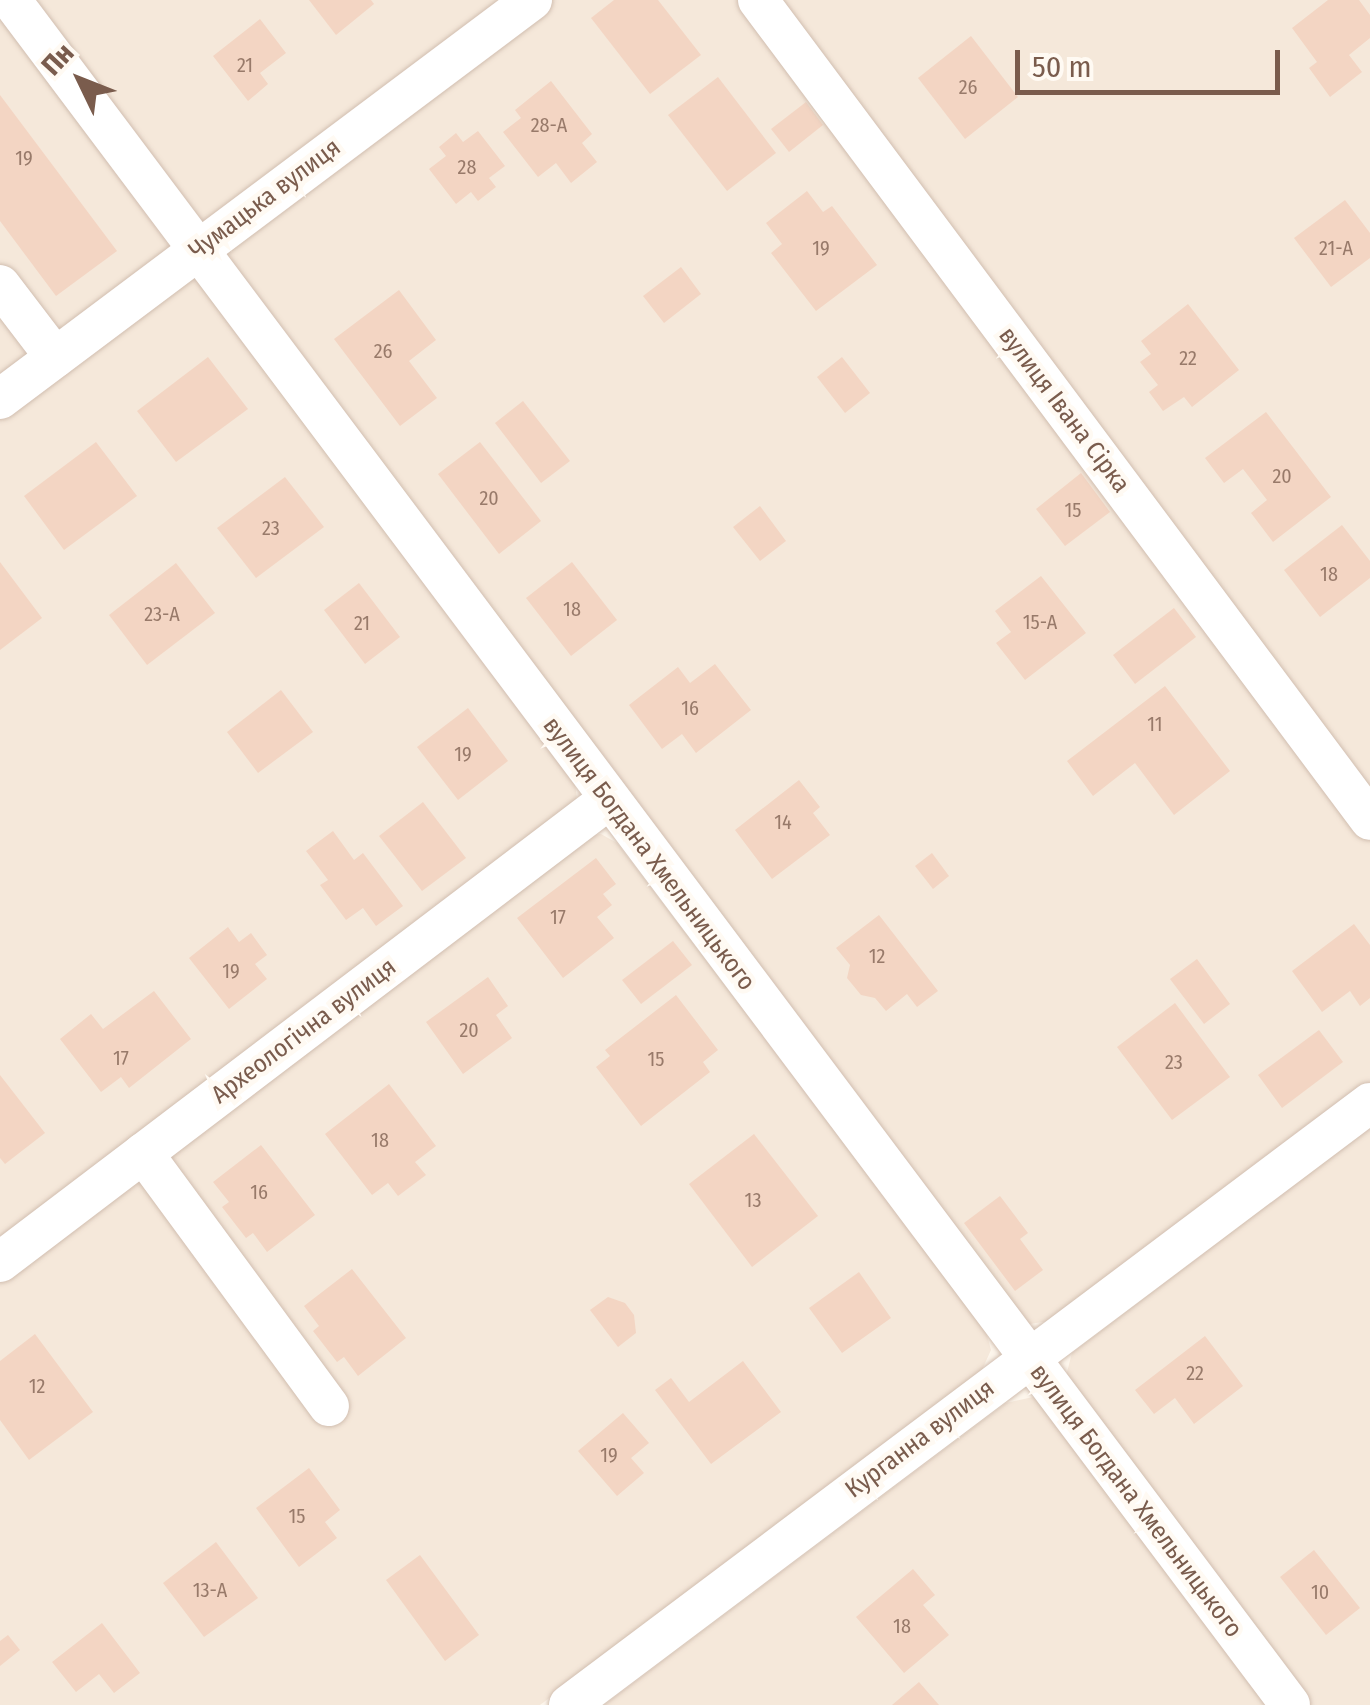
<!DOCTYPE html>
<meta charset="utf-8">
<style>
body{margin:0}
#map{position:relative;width:1370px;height:1705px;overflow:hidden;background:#fdf6ec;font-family:"Fira Sans Condensed",sans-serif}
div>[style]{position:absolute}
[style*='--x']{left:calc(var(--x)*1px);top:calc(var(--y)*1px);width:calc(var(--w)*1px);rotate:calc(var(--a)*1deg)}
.residential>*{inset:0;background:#f5e8da}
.building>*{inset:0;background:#f3d5c3}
.roads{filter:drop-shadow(0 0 2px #d1beb0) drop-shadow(0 0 2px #d1beb0)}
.minor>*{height:40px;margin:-20px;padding:0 20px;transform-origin:20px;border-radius:20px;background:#fff}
span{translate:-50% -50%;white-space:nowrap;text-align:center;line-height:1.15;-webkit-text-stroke:9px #fffaf3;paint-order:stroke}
.number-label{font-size:20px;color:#987a6a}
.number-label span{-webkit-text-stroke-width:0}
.street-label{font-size:25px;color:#7a5c4d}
.north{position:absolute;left:30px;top:30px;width:100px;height:100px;-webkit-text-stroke:8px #fffaf3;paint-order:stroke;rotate:313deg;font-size:28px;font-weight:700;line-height:40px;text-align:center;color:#7a5c4d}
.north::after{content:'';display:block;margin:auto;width:35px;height:45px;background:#7a5c4d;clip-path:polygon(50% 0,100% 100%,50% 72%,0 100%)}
.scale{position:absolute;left:1015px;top:50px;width:265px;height:45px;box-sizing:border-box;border:5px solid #7a5c4d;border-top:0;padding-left:12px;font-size:30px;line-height:35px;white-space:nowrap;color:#7a5c4d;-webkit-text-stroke:8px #fffaf3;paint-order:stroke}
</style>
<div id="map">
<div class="residential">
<div style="clip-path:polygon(0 0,744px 0,1370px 840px,1370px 1087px,1056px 1320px,1029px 1324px,1011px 1308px,575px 783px,577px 800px,0 1245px)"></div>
<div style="clip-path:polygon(771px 0,1370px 0,1370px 798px)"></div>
<div style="clip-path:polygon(601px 834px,617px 843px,985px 1328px,991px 1350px,981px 1372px,540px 1705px,0 1705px,0 1278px,583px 836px)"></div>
<div style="clip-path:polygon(1370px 1127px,1370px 1705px,1305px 1705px,1066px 1376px,1072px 1353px)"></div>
<div style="clip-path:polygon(1033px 1397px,1055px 1409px,1276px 1705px,604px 1705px,1006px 1403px)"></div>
</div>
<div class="building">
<div style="clip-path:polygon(309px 0,371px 0,374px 4px,336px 35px)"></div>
<div style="clip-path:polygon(614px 0,658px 0,701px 55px,650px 94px,591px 18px)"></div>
<div style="clip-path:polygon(1328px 0,1359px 0,1370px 15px,1370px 38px,1349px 55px,1362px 72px,1330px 97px,1309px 68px,1317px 62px,1292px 28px)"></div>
<div style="clip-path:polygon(260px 19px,286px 53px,260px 73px,268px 84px,248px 101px,213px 56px)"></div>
<div style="clip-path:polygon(971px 36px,1018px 97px,965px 139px,918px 78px)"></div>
<div style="clip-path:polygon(718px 77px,776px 153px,727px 191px,668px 115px)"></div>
<div style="clip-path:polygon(551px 81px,592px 134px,582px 143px,597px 162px,571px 183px,556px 163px,538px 177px,503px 132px,521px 118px,515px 110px)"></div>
<div style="clip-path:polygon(0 95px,117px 251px,56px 296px,0 221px)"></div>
<div style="clip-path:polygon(806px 102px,823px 125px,789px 152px,771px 129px)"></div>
<div style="clip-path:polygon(478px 131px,505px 166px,489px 178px,496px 187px,478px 201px,471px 192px,456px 204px,429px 169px,446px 156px,439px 147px,456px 133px,463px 142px)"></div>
<div style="clip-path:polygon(807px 191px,823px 212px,832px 206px,877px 265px,816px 311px,771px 253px,782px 244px,766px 223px)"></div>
<div style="clip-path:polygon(1345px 200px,1370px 233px,1370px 258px,1331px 287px,1294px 238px)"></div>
<div style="clip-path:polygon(681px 267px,701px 294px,664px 323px,643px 296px)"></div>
<div style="clip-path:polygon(399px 290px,436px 340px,409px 361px,437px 398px,400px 426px,334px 339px)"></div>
<div style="clip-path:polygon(1188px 304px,1239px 370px,1192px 407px,1184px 397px,1163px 411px,1149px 392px,1158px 385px,1140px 362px,1151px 354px,1141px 341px)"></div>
<div style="clip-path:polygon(208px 357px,248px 409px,176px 462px,137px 411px)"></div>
<div style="clip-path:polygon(842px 357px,870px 393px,845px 413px,817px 377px)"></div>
<div style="clip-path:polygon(523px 401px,570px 461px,541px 483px,495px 423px)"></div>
<div style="clip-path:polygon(1266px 412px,1331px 497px,1273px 542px,1251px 513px,1267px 500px,1243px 469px,1224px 483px,1205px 458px)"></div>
<div style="clip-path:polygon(96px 442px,137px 496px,64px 550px,24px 496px)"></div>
<div style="clip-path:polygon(480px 442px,541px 521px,499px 554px,438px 474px)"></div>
<div style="clip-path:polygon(1081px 473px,1110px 512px,1065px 546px,1036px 509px)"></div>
<div style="clip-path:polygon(285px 477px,324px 527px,256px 578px,217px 528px)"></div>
<div style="clip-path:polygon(760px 506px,786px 541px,760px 561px,733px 527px)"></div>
<div style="clip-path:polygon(1342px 525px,1370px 561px,1370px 578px,1320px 617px,1284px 570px)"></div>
<div style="clip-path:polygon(0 562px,42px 618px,0 650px)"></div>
<div style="clip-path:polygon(572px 562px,617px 620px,571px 656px,526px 598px)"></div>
<div style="clip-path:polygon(176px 563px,215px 613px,147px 665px,109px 615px)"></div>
<div style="clip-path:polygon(1041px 576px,1086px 633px,1025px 680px,996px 643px,1011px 632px,995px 611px)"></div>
<div style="clip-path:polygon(359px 583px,400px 637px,365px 664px,324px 610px)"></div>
<div style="clip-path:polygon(1174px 608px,1196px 637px,1135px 684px,1113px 655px)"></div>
<div style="clip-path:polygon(715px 664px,751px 710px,696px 753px,682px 734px,662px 749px,629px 705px,678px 667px,690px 683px)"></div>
<div style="clip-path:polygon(1165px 686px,1230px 771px,1174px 815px,1135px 763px,1093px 796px,1067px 761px)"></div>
<div style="clip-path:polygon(281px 690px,313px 732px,258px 773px,227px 732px)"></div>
<div style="clip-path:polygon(468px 708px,508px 761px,458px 800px,417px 747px)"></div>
<div style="clip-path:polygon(799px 780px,820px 807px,813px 813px,830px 835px,772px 879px,735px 830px)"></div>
<div style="clip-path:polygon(423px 802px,466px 858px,422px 891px,379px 836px)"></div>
<div style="clip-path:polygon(333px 831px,354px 860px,363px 853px,403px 906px,376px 926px,363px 908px,346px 920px,320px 885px,328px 880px,306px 851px)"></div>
<div style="clip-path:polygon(932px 853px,949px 876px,933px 889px,915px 866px)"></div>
<div style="clip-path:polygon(596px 858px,616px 884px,603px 894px,612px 905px,597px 917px,614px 938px,563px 978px,517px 918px)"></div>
<div style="clip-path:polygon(879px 915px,938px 991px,917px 1007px,907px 994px,886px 1011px,875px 998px,861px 995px,847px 978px,850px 965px,836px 948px)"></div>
<div style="clip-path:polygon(1354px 924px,1370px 945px,1370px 998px,1360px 1006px,1350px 991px,1322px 1012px,1292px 971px)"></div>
<div style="clip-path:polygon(228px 927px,239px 942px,251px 933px,267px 955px,255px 964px,267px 979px,229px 1009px,189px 958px)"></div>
<div style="clip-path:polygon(673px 941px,692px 965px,641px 1004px,622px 980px)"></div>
<div style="clip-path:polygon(1197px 959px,1230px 1004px,1204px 1024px,1170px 979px)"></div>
<div style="clip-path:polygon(488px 977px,508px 1006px,496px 1015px,512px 1038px,463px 1074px,426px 1022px)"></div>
<div style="clip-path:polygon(154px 991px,191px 1039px,129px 1088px,121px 1077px,101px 1092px,60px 1039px,91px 1014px,103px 1029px)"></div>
<div style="clip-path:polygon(676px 995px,718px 1050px,703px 1062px,710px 1072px,641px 1126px,596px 1067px,610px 1056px,605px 1050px)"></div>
<div style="clip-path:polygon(1175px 1003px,1230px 1077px,1172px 1120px,1117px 1047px)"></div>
<div style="clip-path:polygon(1319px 1030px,1343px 1062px,1282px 1108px,1258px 1075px)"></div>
<div style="clip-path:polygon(0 1075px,45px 1133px,5px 1164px,0 1158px)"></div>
<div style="clip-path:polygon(389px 1084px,436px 1146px,415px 1162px,426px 1175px,398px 1196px,388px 1183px,372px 1195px,325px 1134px)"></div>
<div style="clip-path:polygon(754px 1134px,818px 1216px,752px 1267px,689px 1184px)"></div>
<div style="clip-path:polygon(261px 1145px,315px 1215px,267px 1252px,253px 1233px,246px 1238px,222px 1207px,229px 1202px,213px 1182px)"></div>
<div style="clip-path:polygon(1000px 1196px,1028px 1233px,1020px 1239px,1043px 1270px,1015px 1291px,964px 1223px)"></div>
<div style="clip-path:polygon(352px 1269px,406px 1338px,358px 1376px,344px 1357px,337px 1362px,313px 1331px,319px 1326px,304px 1306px)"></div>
<div style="clip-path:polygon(859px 1272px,891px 1318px,842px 1353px,809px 1308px)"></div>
<div style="clip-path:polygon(608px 1297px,625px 1303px,634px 1315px,636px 1333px,618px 1347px,590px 1310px)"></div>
<div style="clip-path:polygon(35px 1334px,93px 1412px,29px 1460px,0 1420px,0 1361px)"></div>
<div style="clip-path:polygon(1205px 1336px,1243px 1386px,1194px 1424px,1175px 1398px,1154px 1414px,1135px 1390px)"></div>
<div style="clip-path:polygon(743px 1361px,781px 1412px,711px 1464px,655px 1390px,671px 1378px,689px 1402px)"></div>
<div style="clip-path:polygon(623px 1413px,649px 1443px,631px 1458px,644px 1473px,617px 1496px,578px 1451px)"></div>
<div style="clip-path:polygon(309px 1468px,340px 1510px,325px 1522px,337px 1538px,299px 1567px,256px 1508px)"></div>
<div style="clip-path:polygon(216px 1542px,258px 1598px,204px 1637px,163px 1583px)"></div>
<div style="clip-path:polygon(1314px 1550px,1360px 1608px,1326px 1635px,1280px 1577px)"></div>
<div style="clip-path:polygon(420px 1555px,479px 1635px,445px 1661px,386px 1580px)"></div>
<div style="clip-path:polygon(913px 1569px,935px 1595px,923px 1605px,949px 1635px,904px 1673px,856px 1617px)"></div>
<div style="clip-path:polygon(102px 1623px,140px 1673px,114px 1693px,99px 1674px,76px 1692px,52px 1662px)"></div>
<div style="clip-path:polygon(8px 1635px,20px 1650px,0 1666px,0 1641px)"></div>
<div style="clip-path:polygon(919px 1682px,939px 1705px,892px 1705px)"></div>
</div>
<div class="roads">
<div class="minor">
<div style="--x:11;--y:0;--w:2131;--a:53.12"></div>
<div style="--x:758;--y:0;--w:1023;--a:53.26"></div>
<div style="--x:0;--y:285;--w:91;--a:52.6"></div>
<div style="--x:0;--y:399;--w:665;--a:-36.87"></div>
<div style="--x:143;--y:1153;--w:314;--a:53.7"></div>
<div style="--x:0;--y:1262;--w:764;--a:-37.23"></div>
<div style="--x:569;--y:1705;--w:1002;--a:-36.93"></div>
</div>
</div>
<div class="number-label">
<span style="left:245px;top:65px">21</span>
<span style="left:968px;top:87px">26</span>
<span style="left:549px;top:125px">28-А</span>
<span style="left:24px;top:158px">19</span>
<span style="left:467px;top:167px">28</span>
<span style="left:821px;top:248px">19</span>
<span style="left:1336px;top:248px">21-А</span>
<span style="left:383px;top:351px">26</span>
<span style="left:1188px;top:358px">22</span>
<span style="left:1282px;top:476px">20</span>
<span style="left:489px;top:498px">20</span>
<span style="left:1073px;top:510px">15</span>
<span style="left:271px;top:528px">23</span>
<span style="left:1329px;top:574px">18</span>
<span style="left:572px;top:609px">18</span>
<span style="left:162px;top:614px">23-А</span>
<span style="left:1040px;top:622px">15-А</span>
<span style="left:362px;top:623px">21</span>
<span style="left:690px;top:708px">16</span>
<span style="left:1155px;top:724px">11</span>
<span style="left:463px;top:754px">19</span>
<span style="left:783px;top:822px">14</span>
<span style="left:558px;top:917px">17</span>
<span style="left:877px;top:956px">12</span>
<span style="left:231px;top:971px">19</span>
<span style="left:469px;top:1030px">20</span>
<span style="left:121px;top:1058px">17</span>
<span style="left:656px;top:1059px">15</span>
<span style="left:1174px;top:1062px">23</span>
<span style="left:380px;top:1140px">18</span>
<span style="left:259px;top:1192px">16</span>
<span style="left:753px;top:1200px">13</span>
<span style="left:1195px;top:1373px">22</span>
<span style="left:37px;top:1386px">12</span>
<span style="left:609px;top:1455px">19</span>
<span style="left:297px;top:1516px">15</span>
<span style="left:210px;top:1590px">13-А</span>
<span style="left:1320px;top:1592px">10</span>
<span style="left:902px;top:1626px">18</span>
</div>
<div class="street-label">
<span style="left:265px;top:199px;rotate:-37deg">Чумацька вулиця</span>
<span style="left:1064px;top:410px;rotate:53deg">вулиця Івана Сірка</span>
<span style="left:649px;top:854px;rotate:53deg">вулиця Богдана Хмельницького</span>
<span style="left:304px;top:1031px;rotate:-37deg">Археологічна вулиця</span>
<span style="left:920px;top:1439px;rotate:-37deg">Курганна вулиця</span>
<span style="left:1136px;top:1501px;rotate:53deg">вулиця Богдана Хмельницького</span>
</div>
<div class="north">Пн</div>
<div class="scale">50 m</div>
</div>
